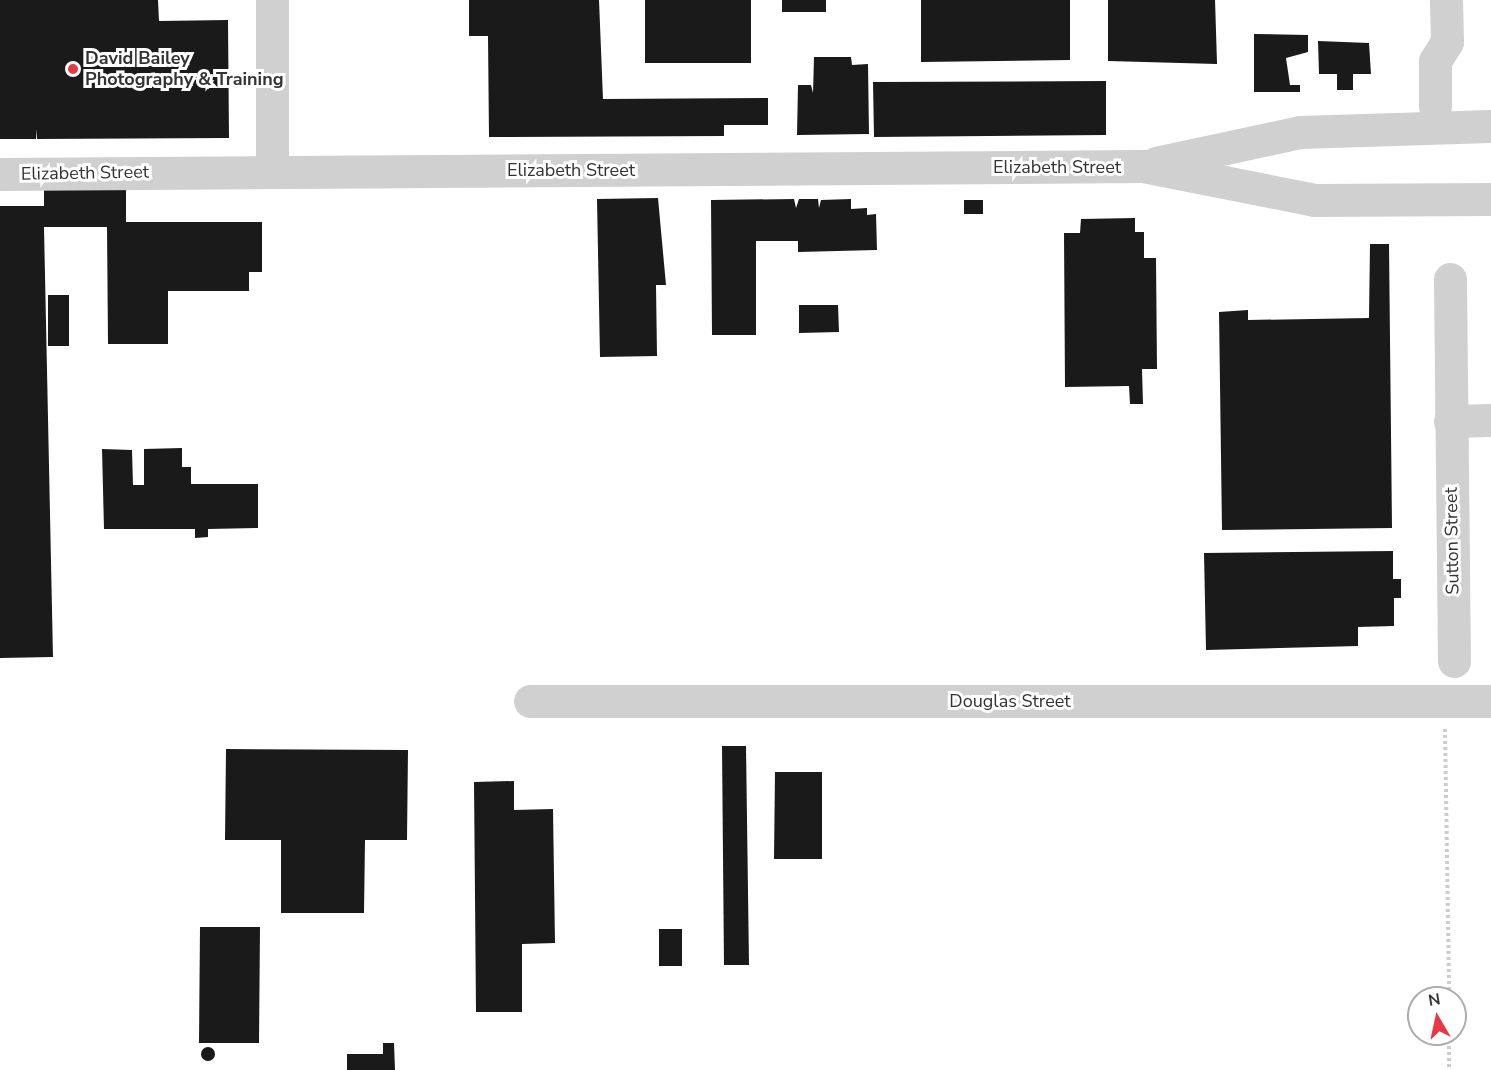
<!DOCTYPE html>
<style>
body{margin:0}
#map{position:relative;width:1491px;height:1070px;overflow:hidden;background:#fff;font-family:"Nunito Sans",sans-serif}
div>[style]{position:absolute}
[style*='--x']{left:calc(var(--x)*1px);top:calc(var(--y)*1px);width:calc(var(--w)*1px);rotate:calc(var(--a)*1deg)}
.building>*{inset:0;background:#1a1a1a}
.round{border-radius:50%}
.path>*{height:4px;margin-top:-2px;transform-origin:0;background:repeating-linear-gradient(90deg,#cdcdcd 0 3px,transparent 0 6px)}
.minor>*{height:33px;margin:-16.5px;padding:0 16.5px;transform-origin:16.5px;border-radius:16.5px;background:#d0d0d0}
.dots>*{width:16px;height:16px;translate:-50% -50%;box-sizing:border-box;border:3px solid #fff;border-radius:50%}
span{translate:-50% -50%;white-space:nowrap;text-align:center;line-height:1.15;-webkit-text-stroke:6px #fff;paint-order:stroke}
.poi-label{font-size:18px;color:#333;font-weight:700}
.left{translate:0 -50%;text-align:left}
.street-label{font-size:18px;color:#333}
.north{position:absolute;left:1407px;top:986px;width:60px;height:60px;box-sizing:border-box;background:#fff;border:2px solid #adadad;border-radius:50%;rotate:351deg;font-size:16px;font-weight:700;line-height:24px;text-align:center;color:#333}
.north::after{content:'';display:block;margin:auto;width:21px;height:27px;background:#e63946;clip-path:polygon(50% 0,100% 100%,50% 72%,0 100%)}
</style>
<div id="map">
<div class="building">
<div style="clip-path:polygon(0 0,158px 0,159px 21px,228px 20px,229px 138px,37px 139px,37px 129px,36px 139px,0 139px)"></div>
<div style="clip-path:polygon(469px 0,599px 0,603px 99px,768px 98px,768px 125px,724px 125px,724px 136px,489px 137px,488px 36px,469px 36px)"></div>
<div style="clip-path:polygon(645px 0,751px 0,751px 63px,645px 63px)"></div>
<div style="clip-path:polygon(782px 0,826px 0,826px 12px,782px 12px)"></div>
<div style="clip-path:polygon(921px 0,1070px 0,1070px 60px,921px 62px)"></div>
<div style="clip-path:polygon(1108px 0,1215px 0,1217px 64px,1108px 61px)"></div>
<div style="clip-path:polygon(1254px 34px,1308px 35px,1308px 52px,1286px 58px,1290px 85px,1300px 85px,1300px 92px,1254px 92px)"></div>
<div style="clip-path:polygon(1318px 41px,1369px 43px,1371px 74px,1353px 74px,1353px 90px,1337px 90px,1337px 74px,1319px 74px)"></div>
<div style="clip-path:polygon(814px 57px,851px 57px,852px 65px,868px 64px,869px 134px,797px 135px,798px 85px,811px 85px,813px 93px)"></div>
<div style="clip-path:polygon(1106px 81px,1106px 135px,874px 137px,873px 82px)"></div>
<div style="clip-path:polygon(44px 185px,126px 185px,126px 222px,262px 222px,262px 272px,249px 272px,249px 291px,168px 291px,168px 344px,108px 344px,107px 227px,44px 227px,53px 657px,0 658px,0 206px,44px 206px)"></div>
<div style="clip-path:polygon(658px 198px,666px 285px,656px 285px,657px 356px,600px 357px,597px 199px)"></div>
<div style="clip-path:polygon(794px 199px,796px 208px,799px 199px,818px 199px,819px 208px,821px 200px,851px 199px,851px 209px,867px 208px,867px 215px,876px 214px,877px 250px,798px 252px,798px 241px,756px 241px,756px 335px,712px 335px,711px 200px)"></div>
<div style="clip-path:polygon(964px 200px,983px 200px,983px 214px,964px 214px)"></div>
<div style="clip-path:polygon(1135px 218px,1135px 232px,1144px 232px,1144px 258px,1156px 258px,1157px 369px,1142px 369px,1143px 404px,1130px 404px,1129px 386px,1065px 387px,1064px 233px,1080px 233px,1081px 219px)"></div>
<div style="clip-path:polygon(1370px 244px,1389px 244px,1392px 528px,1222px 530px,1219px 312px,1248px 310px,1248px 320px,1369px 318px)"></div>
<div style="clip-path:polygon(48px 295px,69px 295px,69px 346px,48px 346px)"></div>
<div style="clip-path:polygon(799px 305px,838px 305px,839px 332px,799px 333px)"></div>
<div style="clip-path:polygon(182px 448px,182px 467px,191px 467px,191px 484px,258px 484px,258px 528px,208px 529px,208px 537px,195px 538px,195px 529px,104px 529px,102px 449px,132px 450px,133px 485px,144px 485px,144px 449px)"></div>
<div style="clip-path:polygon(1393px 551px,1393px 579px,1401px 579px,1401px 598px,1394px 598px,1394px 626px,1358px 627px,1358px 646px,1206px 650px,1204px 553px)"></div>
<div style="clip-path:polygon(722px 746px,746px 746px,749px 965px,724px 965px)"></div>
<div style="clip-path:polygon(226px 749px,408px 750px,407px 840px,365px 840px,364px 913px,281px 913px,281px 840px,225px 840px)"></div>
<div style="clip-path:polygon(775px 772px,822px 772px,822px 859px,774px 859px)"></div>
<div style="clip-path:polygon(514px 781px,514px 810px,553px 809px,555px 943px,522px 944px,522px 1012px,476px 1012px,474px 782px)"></div>
<div style="clip-path:polygon(200px 927px,260px 927px,259px 1043px,199px 1043px)"></div>
<div style="clip-path:polygon(659px 929px,682px 929px,682px 966px,659px 966px)"></div>
<div style="clip-path:polygon(383px 1043px,394px 1043px,395px 1070px,347px 1070px,347px 1054px,383px 1054px)"></div>
<div class="round" style="left:201px;top:1047px;width:14px;height:14px"></div>
</div>
<div class="path">
<div style="--x:1445;--y:729;--w:269;--a:89.1"></div>
<div style="--x:1449;--y:1034;--w:36;--a:90"></div>
</div>
<div class="minor">
<div style="--x:1435;--y:106;--w:45;--a:-90"></div>
<div style="--x:1435;--y:61;--w:22;--a:-58"></div>
<div style="--x:1447;--y:42;--w:42;--a:-91.4"></div>
<div style="--x:1156;--y:163;--w:147;--a:-12.1"></div>
<div style="--x:1300;--y:132;--w:191;--a:-1.8"></div>
<div style="--x:272;--y:171;--w:171;--a:-90"></div>
<div style="--x:0;--y:174;--w:1143;--a:-0.4"></div>
<div style="--x:1143;--y:166;--w:175;--a:11.2"></div>
<div style="--x:1315;--y:200;--w:176;--a:-0.3"></div>
<div style="--x:1450;--y:279;--w:382;--a:89.4"></div>
<div style="--x:1450;--y:421;--w:41;--a:-1.4"></div>
<div style="--x:530;--y:701;--w:961;--a:0"></div>
</div>
<div class="dots">
<div style="left:73px;top:69px;background:#e63946"></div>
</div>
<div class="poi-label">
<span class="left" style="left:85px;top:69px">David Bailey<br>Photography &amp; Training</span>
</div>
<div class="street-label">
<span style="left:1057px;top:167px">Elizabeth Street</span>
<span style="left:571px;top:170px">Elizabeth Street</span>
<span style="left:85px;top:173px;rotate:-1deg">Elizabeth Street</span>
<span style="left:1452px;top:541px;rotate:-91deg">Sutton Street</span>
<span style="left:1010px;top:701px">Douglas Street</span>
</div>
<div class="north">N</div>
</div>
